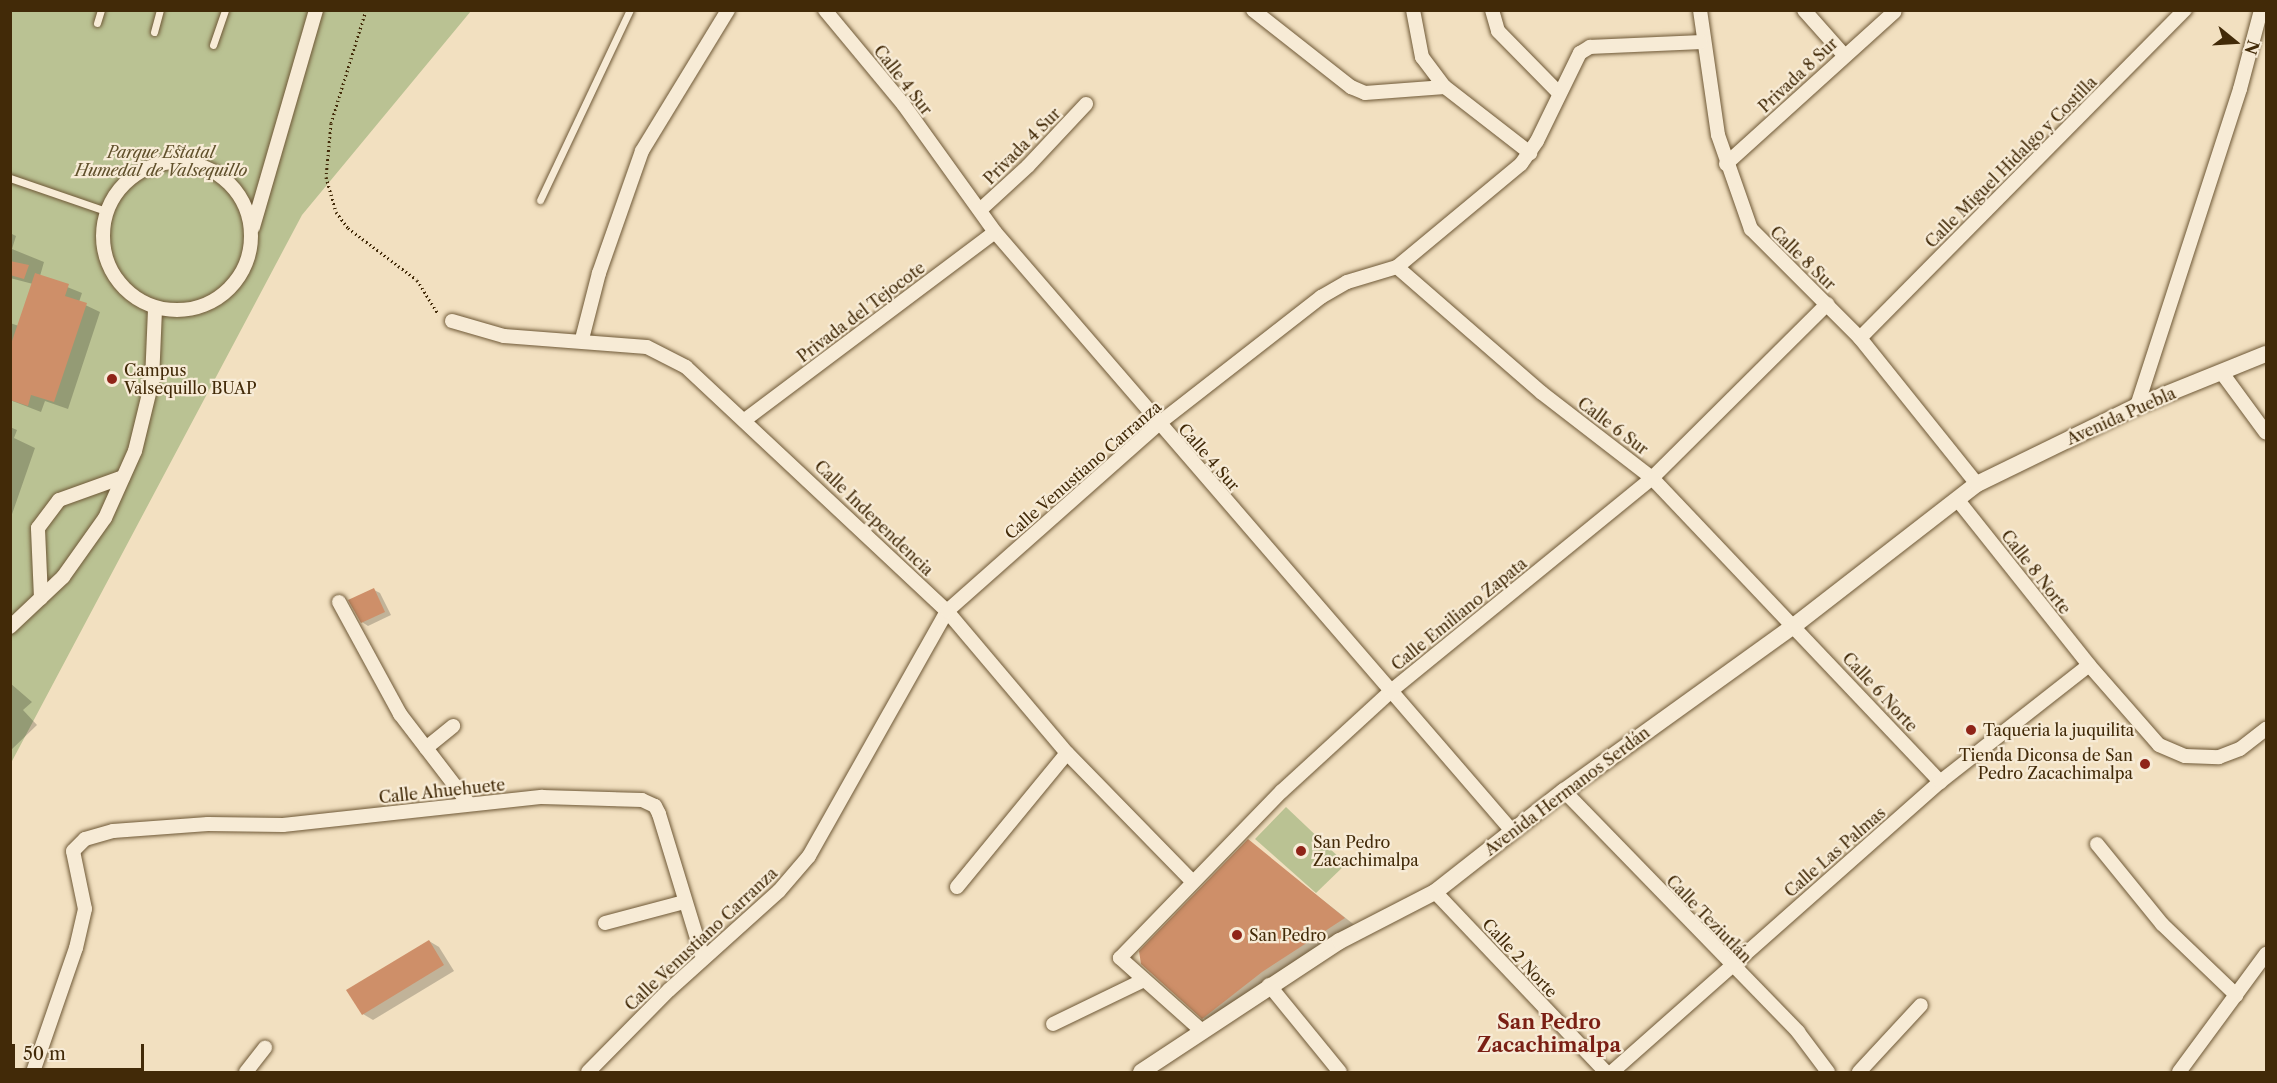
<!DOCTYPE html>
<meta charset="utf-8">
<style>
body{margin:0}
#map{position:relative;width:2277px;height:1083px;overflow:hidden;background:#f2e0c0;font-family:"Libre Caslon Text",serif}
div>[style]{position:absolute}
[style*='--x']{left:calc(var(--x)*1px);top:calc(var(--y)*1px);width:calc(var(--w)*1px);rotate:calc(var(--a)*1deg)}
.green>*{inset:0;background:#bac293}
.shadow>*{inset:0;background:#0003}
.building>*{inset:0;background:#ce8f69}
.path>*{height:3px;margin-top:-1.5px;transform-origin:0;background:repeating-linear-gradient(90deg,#422a08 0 1.5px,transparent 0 4.5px)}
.roads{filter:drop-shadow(0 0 2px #6e5836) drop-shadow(0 0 2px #6e5836)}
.service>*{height:7px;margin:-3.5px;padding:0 3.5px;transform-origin:3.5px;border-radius:3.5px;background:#f7ebd6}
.minor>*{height:14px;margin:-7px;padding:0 7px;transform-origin:7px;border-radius:7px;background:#f7ebd6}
.minor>.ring{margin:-7px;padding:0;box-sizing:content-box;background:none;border:14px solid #f7ebd6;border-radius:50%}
.tertiary>*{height:16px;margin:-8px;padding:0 8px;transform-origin:8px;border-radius:8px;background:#f7ebd6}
.dots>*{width:16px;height:16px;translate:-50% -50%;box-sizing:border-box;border:3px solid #f7ebd6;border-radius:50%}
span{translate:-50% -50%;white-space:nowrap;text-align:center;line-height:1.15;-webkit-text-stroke:4.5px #f7ebd6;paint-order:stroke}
.street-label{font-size:16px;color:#422a08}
.park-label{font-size:16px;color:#60502b;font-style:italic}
.poi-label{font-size:16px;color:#422a08}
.left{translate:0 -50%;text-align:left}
.right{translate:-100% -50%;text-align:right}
.quarter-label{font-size:20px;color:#7a1f14;font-weight:700}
.frame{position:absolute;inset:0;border:12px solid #422a08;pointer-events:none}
.north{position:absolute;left:2205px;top:12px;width:60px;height:60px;-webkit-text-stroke:4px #f7ebd6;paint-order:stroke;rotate:108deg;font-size:16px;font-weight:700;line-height:24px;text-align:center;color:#422a08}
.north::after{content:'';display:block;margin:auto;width:21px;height:27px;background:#422a08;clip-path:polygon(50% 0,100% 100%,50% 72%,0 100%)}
.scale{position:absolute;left:12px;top:1044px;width:132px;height:27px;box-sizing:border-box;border:3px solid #422a08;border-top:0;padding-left:8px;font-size:18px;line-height:21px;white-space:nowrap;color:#422a08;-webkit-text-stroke:4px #f7ebd6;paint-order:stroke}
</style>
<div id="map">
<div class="green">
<div style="clip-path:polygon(11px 11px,471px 11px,302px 215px,11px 763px)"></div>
<div style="clip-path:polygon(1286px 807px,1346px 864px,1316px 893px,1255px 839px)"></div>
</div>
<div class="shadow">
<div style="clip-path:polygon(10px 233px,16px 236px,12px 249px,44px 262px,40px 276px,82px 293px,79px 302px,100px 312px,68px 409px,45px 401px,41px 412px,10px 400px,10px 323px,19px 326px,33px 284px,10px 278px)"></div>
<div style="clip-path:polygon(10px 427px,17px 430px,14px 438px,35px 448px,10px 520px)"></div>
<div style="clip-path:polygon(374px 590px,380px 593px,391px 615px,368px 626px,362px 622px)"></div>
<div style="clip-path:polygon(10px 683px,32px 702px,23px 710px,37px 725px,10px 751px)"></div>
<div style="clip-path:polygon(1248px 841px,1357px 927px,1216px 1025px,1203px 1018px)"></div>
<div style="clip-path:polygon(429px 941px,439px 947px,454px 971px,373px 1020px,363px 1014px)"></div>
</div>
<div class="building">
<div style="clip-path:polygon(10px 261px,29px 265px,24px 279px,10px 275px)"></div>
<div style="clip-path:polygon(35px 273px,69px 284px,65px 296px,87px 303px,54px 402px,31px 395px,28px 406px,10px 400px,10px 347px)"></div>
<div style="clip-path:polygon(374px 588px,385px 612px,361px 623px,348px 600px)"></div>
<div style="clip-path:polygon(1248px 839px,1345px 918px,1262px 972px,1202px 1019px,1141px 964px,1139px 951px)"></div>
<div style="clip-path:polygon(429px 940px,444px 965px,362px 1015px,346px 990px)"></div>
</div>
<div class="path">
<div style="--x:366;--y:10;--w:118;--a:107.2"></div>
<div style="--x:331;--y:123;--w:54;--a:95.3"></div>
<div style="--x:326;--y:177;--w:36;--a:74"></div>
<div style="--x:336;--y:212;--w:20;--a:53"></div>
<div style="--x:348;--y:228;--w:86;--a:37"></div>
<div style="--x:417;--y:280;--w:40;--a:58"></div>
</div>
<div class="roads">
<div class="service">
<div style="--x:97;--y:23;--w:14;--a:-73"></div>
<div style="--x:154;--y:32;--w:23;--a:-75"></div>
<div style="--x:213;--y:45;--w:37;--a:-71"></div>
<div style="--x:10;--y:178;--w:102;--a:19"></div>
<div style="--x:540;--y:200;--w:210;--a:-64.7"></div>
</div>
<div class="minor">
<div style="--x:825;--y:10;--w:122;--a:50.3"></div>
<div style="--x:903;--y:104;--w:158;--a:54.3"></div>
<div style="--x:995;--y:232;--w:791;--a:49.2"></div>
<div style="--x:1253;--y:10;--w:125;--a:38.2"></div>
<div style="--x:1351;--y:87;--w:15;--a:23"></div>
<div style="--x:1365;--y:93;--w:80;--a:-4.3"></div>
<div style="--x:1445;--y:87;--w:108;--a:37.8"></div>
<div style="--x:1413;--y:10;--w:48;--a:79.2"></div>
<div style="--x:1422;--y:57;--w:38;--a:53"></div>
<div style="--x:1492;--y:10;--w:22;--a:74"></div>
<div style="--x:1498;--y:31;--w:87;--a:45.5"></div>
<div style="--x:1700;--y:10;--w:126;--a:81.8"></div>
<div style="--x:1718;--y:135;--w:100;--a:70.7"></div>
<div style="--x:1751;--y:229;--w:154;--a:45"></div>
<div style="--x:1860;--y:338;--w:187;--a:51.3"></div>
<div style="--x:1804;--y:10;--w:60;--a:48.4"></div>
<div class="ring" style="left:103px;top:162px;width:134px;height:134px"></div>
<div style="--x:1726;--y:164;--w:227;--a:-42.1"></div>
<div style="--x:980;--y:210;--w:65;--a:-42.5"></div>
<div style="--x:1028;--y:166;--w:85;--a:-46.9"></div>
<div style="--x:253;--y:227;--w:226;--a:-73.8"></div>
<div style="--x:1397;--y:267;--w:192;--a:41"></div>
<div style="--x:1542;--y:393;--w:139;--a:37.7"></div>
<div style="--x:1652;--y:478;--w:419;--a:46.5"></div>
<div style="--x:452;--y:321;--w:54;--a:16.1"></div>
<div style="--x:504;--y:336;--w:143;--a:4.4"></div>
<div style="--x:647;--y:347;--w:44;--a:27.1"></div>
<div style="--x:686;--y:367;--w:357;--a:43.1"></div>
<div style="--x:947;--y:611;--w:186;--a:49.8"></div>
<div style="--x:1067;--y:753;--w:179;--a:45.7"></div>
<div style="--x:1860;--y:338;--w:462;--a:-45.3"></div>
<div style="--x:582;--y:339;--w:68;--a:-75.6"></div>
<div style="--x:599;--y:273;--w:129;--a:-70.6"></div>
<div style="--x:642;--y:151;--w:165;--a:-58.6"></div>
<div style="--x:2222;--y:373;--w:74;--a:53.7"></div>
<div style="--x:2137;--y:406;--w:333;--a:-72"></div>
<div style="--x:2240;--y:89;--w:82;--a:-75.1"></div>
<div style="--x:746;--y:419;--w:311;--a:-36.9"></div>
<div style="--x:1957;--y:499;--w:212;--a:51.5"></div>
<div style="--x:2089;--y:665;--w:106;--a:48.8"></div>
<div style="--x:2159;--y:745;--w:28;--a:23"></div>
<div style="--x:2185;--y:756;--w:34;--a:2"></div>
<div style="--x:2219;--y:757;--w:22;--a:-21"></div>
<div style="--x:2240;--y:749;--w:33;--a:-38"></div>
<div style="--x:41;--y:598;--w:70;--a:-92.5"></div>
<div style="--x:38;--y:528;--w:35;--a:-53"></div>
<div style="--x:59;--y:500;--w:68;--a:-19.8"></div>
<div style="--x:339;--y:602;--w:128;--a:61.4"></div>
<div style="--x:400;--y:714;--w:113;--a:52.5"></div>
<div style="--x:10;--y:627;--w:73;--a:-43.3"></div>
<div style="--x:63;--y:577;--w:72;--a:-54.6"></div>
<div style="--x:105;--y:518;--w:73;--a:-65.9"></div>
<div style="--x:135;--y:451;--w:72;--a:-76.3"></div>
<div style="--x:152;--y:381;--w:73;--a:-87.6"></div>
<div style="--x:426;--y:748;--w:35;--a:-39"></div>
<div style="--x:1564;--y:791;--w:336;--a:45.8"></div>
<div style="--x:1798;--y:1032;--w:50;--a:53.1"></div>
<div style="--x:2097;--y:844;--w:103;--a:50.9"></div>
<div style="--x:2162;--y:924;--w:103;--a:43.8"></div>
<div style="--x:957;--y:887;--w:173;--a:-50.6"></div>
<div style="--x:1435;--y:892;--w:248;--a:46.5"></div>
<div style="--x:605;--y:923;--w:82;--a:-14.9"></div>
<div style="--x:1269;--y:985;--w:112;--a:50.8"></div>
<div style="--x:1053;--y:1024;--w:99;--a:-25.8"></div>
<div style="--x:1202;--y:1031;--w:110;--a:-138.3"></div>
<div style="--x:1120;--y:958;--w:233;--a:-45.9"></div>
<div style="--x:1282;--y:791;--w:148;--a:-42.5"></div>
<div style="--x:1391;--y:691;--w:337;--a:-39.2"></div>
<div style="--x:1652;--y:478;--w:247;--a:-44.8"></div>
<div style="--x:33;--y:1072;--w:131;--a:-70.9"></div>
<div style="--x:76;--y:948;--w:40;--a:-77"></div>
<div style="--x:85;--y:909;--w:59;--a:-101.7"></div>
<div style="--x:73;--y:851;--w:17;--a:-45"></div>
<div style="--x:85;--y:839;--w:29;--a:-16"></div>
<div style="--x:113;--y:831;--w:95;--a:-4.2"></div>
<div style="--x:208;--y:824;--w:75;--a:0.8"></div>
<div style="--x:283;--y:825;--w:261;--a:-6.2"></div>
<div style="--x:542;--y:797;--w:100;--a:1.7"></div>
<div style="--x:642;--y:800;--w:14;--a:25"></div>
<div style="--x:655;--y:806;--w:9;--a:63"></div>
<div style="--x:659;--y:814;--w:151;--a:73"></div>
<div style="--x:246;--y:1072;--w:31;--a:-52"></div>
<div style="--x:588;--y:1072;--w:115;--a:-45.4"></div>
<div style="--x:669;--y:990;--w:148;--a:-42"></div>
<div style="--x:779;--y:891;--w:46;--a:-49.4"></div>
<div style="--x:809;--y:856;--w:281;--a:-60.6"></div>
<div style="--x:947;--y:611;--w:282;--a:-41.5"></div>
<div style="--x:1158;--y:424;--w:207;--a:-37.9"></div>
<div style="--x:1321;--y:297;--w:30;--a:-30"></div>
<div style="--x:1347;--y:282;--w:52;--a:-16.7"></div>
<div style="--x:1397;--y:267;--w:161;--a:-39.7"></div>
<div style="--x:1521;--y:164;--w:28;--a:-55"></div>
<div style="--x:1537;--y:141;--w:98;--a:-64"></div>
<div style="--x:1580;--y:53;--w:12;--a:-31"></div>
<div style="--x:1590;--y:47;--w:111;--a:-2.6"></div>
<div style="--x:1612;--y:1072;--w:438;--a:-41.5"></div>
<div style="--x:1940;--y:782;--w:189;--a:-38.1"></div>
<div style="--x:1859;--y:1072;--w:91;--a:-47.2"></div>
<div style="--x:2179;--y:1072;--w:147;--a:-53.6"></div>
</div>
<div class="tertiary">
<div style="--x:1141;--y:1072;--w:238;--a:-33.4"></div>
<div style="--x:1340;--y:941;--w:107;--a:-27.3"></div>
<div style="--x:1435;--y:892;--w:164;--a:-38.1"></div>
<div style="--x:1564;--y:791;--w:284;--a:-35.7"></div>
<div style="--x:1795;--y:625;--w:230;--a:-37.8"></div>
<div style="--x:1977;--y:484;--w:178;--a:-26"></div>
<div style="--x:2137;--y:406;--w:139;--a:-22"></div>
</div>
</div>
<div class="dots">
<div style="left:112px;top:379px;background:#8f2418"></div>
<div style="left:1971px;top:730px;background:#8f2418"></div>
<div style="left:2145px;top:764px;background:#8f2418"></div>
<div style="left:1301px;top:851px;background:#8f2418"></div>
<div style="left:1237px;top:935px;background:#8f2418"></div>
</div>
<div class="street-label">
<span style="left:1798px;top:75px;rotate:-43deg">Privada 8 Sur</span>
<span style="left:903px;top:80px;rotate:52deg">Calle 4 Sur</span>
<span style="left:1022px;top:146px;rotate:-45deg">Privada 4 Sur</span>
<span style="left:2011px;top:162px;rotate:-45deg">Calle Miguel Hidalgo y Costilla</span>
<span style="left:1803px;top:258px;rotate:44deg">Calle 8 Sur</span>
<span style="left:861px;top:312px;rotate:-37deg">Privada del Tejocote</span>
<span style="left:2121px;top:416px;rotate:-24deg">Avenida Puebla</span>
<span style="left:1613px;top:426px;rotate:37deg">Calle 6 Sur</span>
<span style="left:1209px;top:457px;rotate:49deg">Calle 4 Sur</span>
<span style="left:1083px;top:470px;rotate:-41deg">Calle Venustiano Carranza</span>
<span style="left:874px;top:518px;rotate:44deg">Calle Independencia</span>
<span style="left:2036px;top:572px;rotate:52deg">Calle 8 Norte</span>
<span style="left:1459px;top:614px;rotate:-39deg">Calle Emiliano Zapata</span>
<span style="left:1880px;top:692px;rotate:47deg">Calle 6 Norte</span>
<span style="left:442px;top:791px;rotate:-6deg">Calle Ahuehuete</span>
<span style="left:1567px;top:791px;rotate:-37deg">Avenida Hermanos Serdán</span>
<span style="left:1835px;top:852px;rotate:-41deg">Calle Las Palmas</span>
<span style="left:1709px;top:919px;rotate:46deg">Calle Teziutlán</span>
<span style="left:701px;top:939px;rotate:-43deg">Calle Venustiano Carranza</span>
<span style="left:1520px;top:958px;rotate:47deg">Calle 2 Norte</span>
</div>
<div class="park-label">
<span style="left:161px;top:161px">Parque Estatal<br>Humedal de Valsequillo</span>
</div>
<div class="poi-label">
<span class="left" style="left:124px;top:379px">Campus<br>Valsequillo BUAP</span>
<span class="left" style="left:1983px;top:730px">Taqueria la juquilita</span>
<span class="right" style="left:2133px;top:764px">Tienda Diconsa de San<br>Pedro Zacachimalpa</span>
<span class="left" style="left:1313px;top:851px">San Pedro<br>Zacachimalpa</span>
<span class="left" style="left:1249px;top:935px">San Pedro</span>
</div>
<div class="quarter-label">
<span style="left:1549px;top:1034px">San Pedro<br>Zacachimalpa</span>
</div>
<div class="frame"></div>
<div class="north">N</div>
<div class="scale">50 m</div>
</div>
